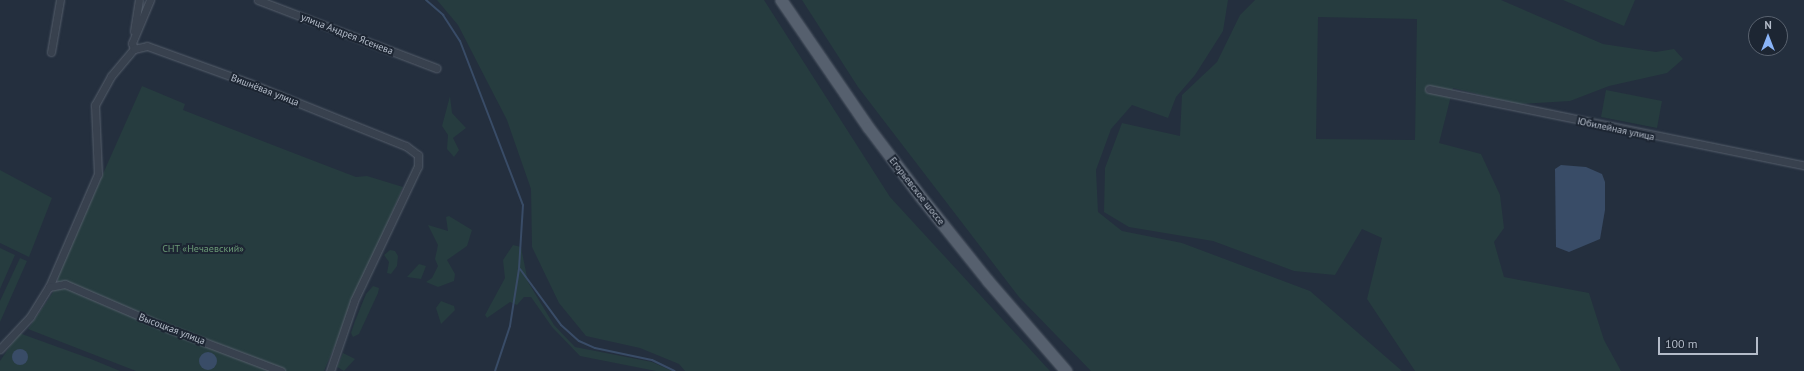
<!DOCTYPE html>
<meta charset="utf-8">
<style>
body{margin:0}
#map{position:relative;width:1804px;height:371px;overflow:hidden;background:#242f3e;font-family:"PT Sans",sans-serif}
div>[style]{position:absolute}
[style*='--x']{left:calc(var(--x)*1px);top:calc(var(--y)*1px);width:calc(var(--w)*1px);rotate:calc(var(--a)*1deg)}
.green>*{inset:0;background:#263c3f}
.water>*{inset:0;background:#394c67}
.round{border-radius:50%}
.stream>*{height:2px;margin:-1px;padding:0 1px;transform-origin:1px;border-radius:1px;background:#394c67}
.roads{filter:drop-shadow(0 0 1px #565f6c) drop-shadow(0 0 1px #565f6c)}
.street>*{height:7px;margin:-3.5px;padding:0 3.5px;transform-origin:3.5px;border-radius:3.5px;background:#38414e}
.primary>*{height:11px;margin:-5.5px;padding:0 5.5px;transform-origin:5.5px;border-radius:5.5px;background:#56606e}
span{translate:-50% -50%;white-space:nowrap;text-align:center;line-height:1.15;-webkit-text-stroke:4px #1d2633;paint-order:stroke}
.street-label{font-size:10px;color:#b4bcc9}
.park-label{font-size:10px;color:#6b9a76}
.north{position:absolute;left:1748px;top:16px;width:40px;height:40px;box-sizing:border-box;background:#1d2633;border:1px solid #59626f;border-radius:50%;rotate:0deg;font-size:11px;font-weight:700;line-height:16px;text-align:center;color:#b4bcc9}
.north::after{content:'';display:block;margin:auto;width:14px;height:18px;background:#8ab4f8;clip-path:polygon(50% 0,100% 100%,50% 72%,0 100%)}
.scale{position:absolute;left:1658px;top:337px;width:100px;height:18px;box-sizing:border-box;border:2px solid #b4bcc9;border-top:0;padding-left:5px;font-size:12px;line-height:14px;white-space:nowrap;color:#b4bcc9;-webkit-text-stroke:3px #1d2633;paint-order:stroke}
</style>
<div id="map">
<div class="green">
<div style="clip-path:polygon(437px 0,764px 0,890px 197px,1050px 371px,685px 371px,679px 364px,640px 348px,586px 336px,559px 303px,532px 247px,531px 189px,507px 120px,458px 25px)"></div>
<div style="clip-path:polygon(802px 0,1228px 0,1223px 31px,1195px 75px,1176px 97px,1168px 118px,1132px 105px,1111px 129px,1096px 170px,1098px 212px,1122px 231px,1182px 243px,1310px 291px,1402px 371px,1091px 371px,1019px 297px,858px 87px)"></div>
<div style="clip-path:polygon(evenodd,1255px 0,1501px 0,1603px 44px,1656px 52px,1674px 49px,1683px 59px,1667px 73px,1609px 86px,1570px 101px,1518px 104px,1453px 88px,1439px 143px,1481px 154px,1500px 195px,1504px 228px,1494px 242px,1504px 277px,1589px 293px,1604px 340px,1621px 371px,1415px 371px,1367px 299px,1382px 238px,1362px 229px,1335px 275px,1294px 271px,1213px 241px,1129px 227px,1104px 212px,1105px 168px,1122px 123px,1180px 136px,1182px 95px,1217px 62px,1240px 15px,1255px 0,1318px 17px,1417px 19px,1415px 140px,1316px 139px,1318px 17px)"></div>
<div style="clip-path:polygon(1563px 0,1635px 0,1624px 26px)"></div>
<div style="clip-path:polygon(142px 86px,185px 104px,183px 110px,296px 154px,356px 177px,367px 176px,403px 187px,324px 371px,136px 371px,28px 329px,58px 285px,58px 275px)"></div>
<div style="clip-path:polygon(1606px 90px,1662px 101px,1657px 128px,1601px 117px)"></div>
<div style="clip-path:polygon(450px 96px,452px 113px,466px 128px,453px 138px,459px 150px,454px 157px,447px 149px,448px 135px,442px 126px)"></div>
<div style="clip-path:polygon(0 170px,52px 198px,29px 257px,0 243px)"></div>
<div style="clip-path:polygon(449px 216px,472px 230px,467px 246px,447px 260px,455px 274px,454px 281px,438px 287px,426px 282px,432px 278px,438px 266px,435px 259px,438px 245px,428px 225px,448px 231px,446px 217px)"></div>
<div style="clip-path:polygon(513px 245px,521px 247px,528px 282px,554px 325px,575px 347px,652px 362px,672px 371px,656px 371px,580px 356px,552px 327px,531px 297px,524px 297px,517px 305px,510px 302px,487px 318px,485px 315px,505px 278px,503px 260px)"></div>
<div style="clip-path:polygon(0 248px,15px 255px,0 289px)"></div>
<div style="clip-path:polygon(390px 250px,395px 251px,398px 256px,397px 266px,391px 274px,387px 273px,389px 262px,384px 255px)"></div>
<div style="clip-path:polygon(20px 258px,27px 261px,0 322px,0 301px)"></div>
<div style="clip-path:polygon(419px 264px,426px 266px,421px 279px,407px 277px)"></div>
<div style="clip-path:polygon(373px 286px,379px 288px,378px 293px,359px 334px,353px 337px,351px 333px,355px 321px,366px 294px)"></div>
<div style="clip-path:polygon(441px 301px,454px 306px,455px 310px,441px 324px,436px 308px)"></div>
<div style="clip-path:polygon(19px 333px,91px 359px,120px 371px,0 371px,0 361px)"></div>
<div style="clip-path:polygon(343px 353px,355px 359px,344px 371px,337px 367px)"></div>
</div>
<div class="water">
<div style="clip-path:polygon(1561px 165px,1586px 167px,1602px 174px,1605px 182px,1605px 210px,1600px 239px,1569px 252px,1556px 247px,1555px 169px)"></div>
<div class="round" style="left:12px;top:349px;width:16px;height:16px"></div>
<div class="round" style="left:199px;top:352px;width:18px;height:18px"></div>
</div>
<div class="stream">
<div style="--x:426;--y:0;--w:23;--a:41"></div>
<div style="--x:443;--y:15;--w:31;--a:57"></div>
<div style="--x:460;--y:41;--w:176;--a:69"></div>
<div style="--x:523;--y:205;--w:64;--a:93.6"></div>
<div style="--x:519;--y:269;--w:58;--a:99"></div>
<div style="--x:510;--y:326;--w:47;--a:108.4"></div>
<div style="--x:520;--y:269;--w:69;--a:53.8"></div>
<div style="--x:561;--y:325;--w:24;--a:42"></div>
<div style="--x:579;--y:341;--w:17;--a:24"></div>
<div style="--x:595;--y:348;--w:58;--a:11.9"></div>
<div style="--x:652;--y:360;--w:25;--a:26"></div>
</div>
<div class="roads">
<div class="street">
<div style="--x:258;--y:0;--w:191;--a:20.9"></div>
<div style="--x:134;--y:31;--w:31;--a:-81"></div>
<div style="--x:134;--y:49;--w:6;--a:-108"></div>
<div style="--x:132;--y:43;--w:47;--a:-67.3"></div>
<div style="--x:51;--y:52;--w:53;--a:-80.2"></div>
<div style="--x:1429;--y:89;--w:383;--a:11.5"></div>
<div style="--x:49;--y:287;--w:123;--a:-66.6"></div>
<div style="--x:98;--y:174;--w:69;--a:-92.5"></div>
<div style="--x:95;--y:105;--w:33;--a:-61"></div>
<div style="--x:111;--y:76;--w:35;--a:-50"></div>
<div style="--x:134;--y:49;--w:13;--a:-13"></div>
<div style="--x:147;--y:46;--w:109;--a:19.9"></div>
<div style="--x:249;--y:83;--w:169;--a:21.9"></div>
<div style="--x:406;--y:146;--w:15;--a:37"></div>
<div style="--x:418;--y:155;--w:11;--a:90"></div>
<div style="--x:418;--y:166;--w:149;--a:115.4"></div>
<div style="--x:354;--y:301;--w:74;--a:108.9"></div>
<div style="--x:0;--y:349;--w:44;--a:-46.8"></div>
<div style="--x:30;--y:317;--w:36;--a:-58"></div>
<div style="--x:49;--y:287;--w:16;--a:-11"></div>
<div style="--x:65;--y:284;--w:111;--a:23.3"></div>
<div style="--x:167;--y:328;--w:122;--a:20.7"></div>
</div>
<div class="primary">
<div style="--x:781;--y:0;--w:154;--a:55.6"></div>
<div style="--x:868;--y:127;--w:86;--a:53"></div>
<div style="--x:920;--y:196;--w:109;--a:51.3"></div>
<div style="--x:988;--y:281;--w:119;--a:49.1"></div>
</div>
</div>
<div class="street-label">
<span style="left:347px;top:34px;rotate:21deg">улица Андрея Ясенева</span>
<span style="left:265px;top:90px;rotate:21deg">Вишнёвая улица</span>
<span style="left:1616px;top:129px;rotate:12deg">Юбилейная улица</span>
<span style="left:917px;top:191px;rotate:52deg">Егорьевское шоссе</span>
<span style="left:172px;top:329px;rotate:21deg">Высоцкая улица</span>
</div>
<div class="park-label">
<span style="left:203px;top:249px">СНТ «Нечаевский»</span>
</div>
<div class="north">N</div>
<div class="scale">100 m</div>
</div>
